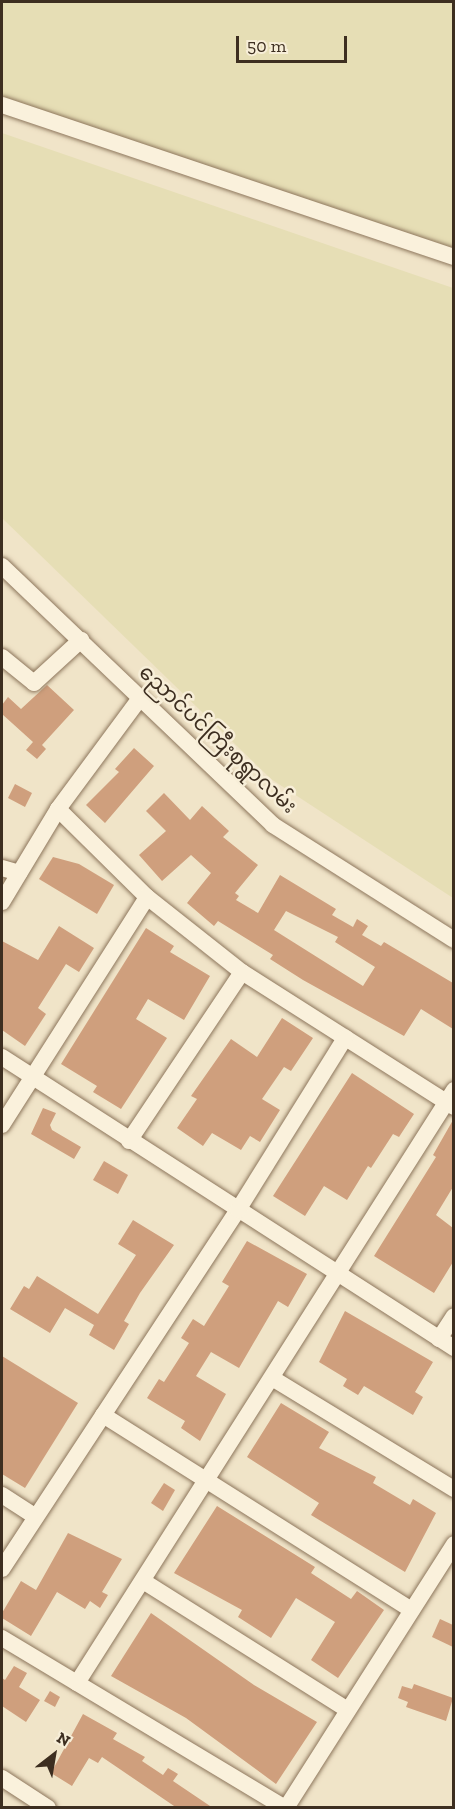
<!DOCTYPE html>
<meta charset="utf-8">
<style>
body{margin:0}
#map{position:relative;width:455px;height:1809px;overflow:hidden;background:#f0e4c8;font-family:"Zilla Slab","Noto Sans Myanmar",serif}
div>[style]{position:absolute}
[style*='--x']{left:calc(var(--x)*1px);top:calc(var(--y)*1px);width:calc(var(--w)*1px);rotate:calc(var(--a)*1deg)}
.farmland>*{inset:0;background:#e6deb5}
.building>*{inset:0;background:#cf9f7d}
.roads{filter:drop-shadow(0 0 2px #8d765c) drop-shadow(0 0 2px #8d765c)}
.minor>*{height:16px;margin:-8px;padding:0 8px;transform-origin:8px;border-radius:8px;background:#faf1dc}
span{translate:-50% -50%;white-space:nowrap;text-align:center;line-height:1.15;-webkit-text-stroke:5px #f7eed8;paint-order:stroke}
.street-label{font-size:21px;color:#3d2e20}
.frame{position:absolute;inset:0;border:3px solid #3d2e20;pointer-events:none}
.north{position:absolute;left:24px;top:1725px;width:60px;height:60px;-webkit-text-stroke:4px #f7eed8;paint-order:stroke;rotate:31deg;font-size:16px;font-weight:700;line-height:24px;text-align:center;color:#3d2e20}
.north::after{content:'';display:block;margin:auto;width:21px;height:27px;background:#3d2e20;clip-path:polygon(50% 0,100% 100%,50% 72%,0 100%)}
.scale{position:absolute;left:236px;top:36px;width:111px;height:27px;box-sizing:border-box;border:3px solid #3d2e20;border-top:0;padding-left:8px;font-size:18px;line-height:21px;white-space:nowrap;color:#3d2e20;-webkit-text-stroke:4px #f7eed8;paint-order:stroke}
</style>
<div id="map">
<div class="farmland">
<div style="clip-path:polygon(2px 2px,453px 2px,453px 248px,2px 99px)"></div>
<div style="clip-path:polygon(2px 133px,453px 288px,453px 898px,271px 779px,2px 518px)"></div>
</div>
<div class="building">
<div style="clip-path:polygon(47px 685px,74px 710px,42px 745px,46px 749px,37px 759px,26px 750px,33px 742px,2px 714px,2px 705px,8px 697px,21px 709px)"></div>
<div style="clip-path:polygon(134px 748px,154px 766px,105px 823px,86px 805px,119px 772px,115px 769px)"></div>
<div style="clip-path:polygon(15px 784px,32px 793px,25px 807px,8px 798px)"></div>
<div style="clip-path:polygon(evenodd,164px 793px,190px 820px,202px 806px,229px 831px,223px 837px,258px 865px,235px 893px,239px 896px,236px 900px,258px 913px,280px 875px,336px 909px,332px 915px,353px 927px,357px 919px,368px 926px,362px 935px,381px 946px,384px 942px,453px 983px,453px 1029px,421px 1009px,404px 1036px,303px 980px,270px 959px,273px 955px,218px 921px,214px 926px,187px 903px,211px 873px,191px 855px,162px 881px,139px 855px,166px 831px,146px 811px,164px 793px,286px 911px,338px 937px,335px 942px,375px 967px,363px 986px,274px 930px,286px 911px)"></div>
<div style="clip-path:polygon(53px 857px,79px 864px,114px 885px,97px 914px,39px 879px)"></div>
<div style="clip-path:polygon(59px 926px,94px 948px,79px 972px,66px 964px,38px 1008px,46px 1014px,25px 1046px,2px 1030px,2px 941px,38px 960px)"></div>
<div style="clip-path:polygon(146px 928px,174px 946px,170px 952px,210px 976px,184px 1020px,148px 999px,136px 1019px,167px 1038px,121px 1109px,93px 1092px,97px 1086px,61px 1064px)"></div>
<div style="clip-path:polygon(282px 1018px,313px 1038px,291px 1071px,284px 1067px,262px 1099px,280px 1110px,260px 1142px,250px 1136px,241px 1150px,212px 1133px,203px 1146px,177px 1128px,197px 1099px,191px 1096px,231px 1039px,257px 1057px)"></div>
<div style="clip-path:polygon(352px 1073px,414px 1114px,399px 1137px,393px 1134px,371px 1168px,368px 1166px,347px 1200px,324px 1186px,305px 1216px,273px 1196px)"></div>
<div style="clip-path:polygon(43px 1108px,56px 1113px,50px 1125px,52px 1130px,81px 1147px,74px 1159px,31px 1134px)"></div>
<div style="clip-path:polygon(453px 1120px,453px 1187px,436px 1215px,453px 1228px,453px 1262px,434px 1293px,374px 1256px,436px 1157px,433px 1155px)"></div>
<div style="clip-path:polygon(104px 1161px,128px 1175px,118px 1194px,93px 1180px)"></div>
<div style="clip-path:polygon(133px 1220px,174px 1245px,140px 1293px,124px 1321px,129px 1324px,114px 1350px,89px 1335px,94px 1325px,65px 1308px,50px 1333px,10px 1309px,24px 1286px,29px 1289px,37px 1276px,98px 1314px,136px 1255px,118px 1244px)"></div>
<div style="clip-path:polygon(247px 1241px,307px 1274px,288px 1307px,278px 1301px,239px 1368px,211px 1352px,196px 1376px,226px 1394px,200px 1441px,181px 1428px,185px 1421px,147px 1398px,159px 1379px,164px 1382px,189px 1343px,181px 1338px,193px 1319px,204px 1326px,229px 1286px,222px 1282px)"></div>
<div style="clip-path:polygon(345px 1311px,433px 1362px,415px 1392px,423px 1397px,413px 1415px,364px 1386px,358px 1395px,343px 1386px,347px 1379px,319px 1362px)"></div>
<div style="clip-path:polygon(2px 1356px,78px 1403px,25px 1488px,2px 1474px)"></div>
<div style="clip-path:polygon(281px 1403px,329px 1432px,319px 1448px,376px 1477px,373px 1483px,410px 1505px,413px 1499px,436px 1513px,405px 1572px,311px 1515px,319px 1503px,247px 1457px)"></div>
<div style="clip-path:polygon(164px 1483px,175px 1490px,163px 1511px,151px 1503px)"></div>
<div style="clip-path:polygon(217px 1506px,315px 1567px,311px 1573px,351px 1599px,357px 1591px,384px 1610px,338px 1678px,311px 1660px,335px 1622px,296px 1598px,271px 1638px,238px 1617px,242px 1610px,174px 1573px)"></div>
<div style="clip-path:polygon(68px 1533px,122px 1559px,102px 1592px,108px 1595px,100px 1608px,90px 1601px,85px 1609px,57px 1592px,31px 1636px,2px 1618px,2px 1613px,21px 1581px,36px 1590px)"></div>
<div style="clip-path:polygon(151px 1613px,254px 1685px,317px 1722px,276px 1784px,186px 1718px,111px 1676px)"></div>
<div style="clip-path:polygon(440px 1619px,453px 1625px,453px 1647px,432px 1637px)"></div>
<div style="clip-path:polygon(14px 1666px,27px 1673px,19px 1687px,40px 1700px,26px 1722px,2px 1706px,2px 1678px,5px 1680px)"></div>
<div style="clip-path:polygon(414px 1684px,453px 1698px,446px 1721px,406px 1707px,408px 1702px,398px 1698px,402px 1686px,412px 1689px)"></div>
<div style="clip-path:polygon(50px 1691px,60px 1697px,55px 1707px,44px 1701px)"></div>
<div style="clip-path:polygon(83px 1714px,117px 1733px,113px 1739px,145px 1757px,142px 1761px,163px 1775px,168px 1768px,178px 1774px,173px 1781px,213px 1808px,177px 1808px,102px 1757px,98px 1763px,89px 1758px,72px 1786px,51px 1773px)"></div>
</div>
<div class="roads">
<div class="minor">
<div style="--x:2;--y:105;--w:477;--a:18.6"></div>
<div style="--x:2;--y:566;--w:375;--a:43.7"></div>
<div style="--x:273;--y:825;--w:214;--a:32.4"></div>
<div style="--x:2;--y:657;--w:41;--a:39.1"></div>
<div style="--x:34;--y:683;--w:64;--a:-42.5"></div>
<div style="--x:58;--y:809;--w:125;--a:44.7"></div>
<div style="--x:147;--y:897;--w:121;--a:38.3"></div>
<div style="--x:242;--y:972;--w:251;--a:32.5"></div>
<div style="--x:2;--y:868;--w:18;--a:16"></div>
<div style="--x:2;--y:902;--w:109;--a:-58.9"></div>
<div style="--x:58;--y:809;--w:139;--a:-53.5"></div>
<div style="--x:2;--y:1057;--w:538;--a:32.77"></div>
<div style="--x:2;--y:1125;--w:270;--a:-57.5"></div>
<div style="--x:129;--y:1141;--w:203;--a:-56.2"></div>
<div style="--x:439;--y:1339;--w:27;--a:-57"></div>
<div style="--x:272;--y:1378;--w:213;--a:31.4"></div>
<div style="--x:103;--y:1415;--w:365;--a:32.3"></div>
<div style="--x:2;--y:1495;--w:40;--a:32.9"></div>
<div style="--x:2;--y:1569;--w:430;--a:-56.7"></div>
<div style="--x:238;--y:1210;--w:203;--a:-58.1"></div>
<div style="--x:143;--y:1581;--w:242;--a:32.2"></div>
<div style="--x:2;--y:1638;--w:330;--a:31"></div>
<div style="--x:77;--y:1683;--w:703;--a:-57.55"></div>
<div style="--x:2;--y:1778;--w:55;--a:33.1"></div>
<div style="--x:286;--y:1808;--w:313;--a:-57.5"></div>
</div>
</div>
<div class="street-label">
<span style="left:218px;top:739px;rotate:43deg">ညောင်ပင်ကြီးစုရွာလမ်း</span>
</div>
<div class="frame"></div>
<div class="north">N</div>
<div class="scale">50 m</div>
</div>
